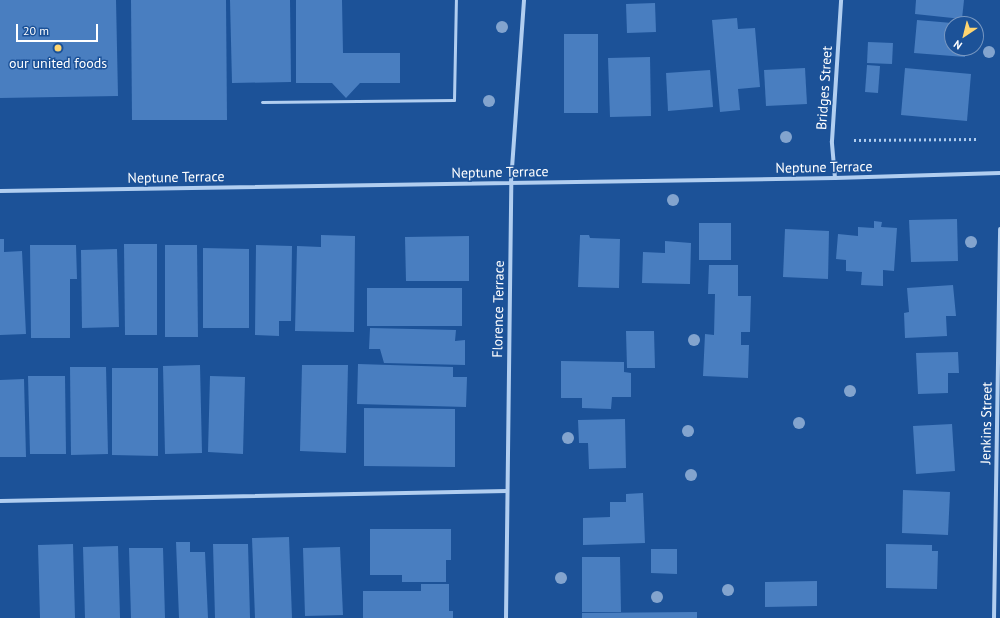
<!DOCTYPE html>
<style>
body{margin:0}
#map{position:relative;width:1000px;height:618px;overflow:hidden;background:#1c5298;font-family:"PT Sans",sans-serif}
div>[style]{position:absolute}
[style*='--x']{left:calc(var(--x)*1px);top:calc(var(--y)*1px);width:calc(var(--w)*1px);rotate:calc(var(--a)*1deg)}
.building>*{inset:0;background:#497ec0}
.path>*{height:2.5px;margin-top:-1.25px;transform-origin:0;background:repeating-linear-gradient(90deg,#b1cef0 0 2px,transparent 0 5px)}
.lane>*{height:3px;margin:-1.5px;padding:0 1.5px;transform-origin:1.5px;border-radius:1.5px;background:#b1cef0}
.street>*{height:4px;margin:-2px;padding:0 2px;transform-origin:2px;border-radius:2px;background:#b1cef0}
.trees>*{width:12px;height:12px;margin:-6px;border-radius:50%;background:#83a4ce}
.dots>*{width:11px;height:11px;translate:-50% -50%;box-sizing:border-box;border:2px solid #1c5298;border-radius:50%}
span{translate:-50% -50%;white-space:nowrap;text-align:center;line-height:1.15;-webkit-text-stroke:3px #1c5298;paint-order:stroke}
.poi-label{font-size:14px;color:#fff}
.street-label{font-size:14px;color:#fff}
.north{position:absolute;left:944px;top:16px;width:40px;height:40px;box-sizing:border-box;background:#1c5298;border:1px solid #7797c1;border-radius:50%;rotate:215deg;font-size:11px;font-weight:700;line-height:16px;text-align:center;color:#fff}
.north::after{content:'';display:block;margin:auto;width:14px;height:18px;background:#ffd570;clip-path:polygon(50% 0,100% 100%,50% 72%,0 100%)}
.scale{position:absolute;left:16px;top:24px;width:82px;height:18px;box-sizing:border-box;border:2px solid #fff;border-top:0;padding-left:5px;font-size:12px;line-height:14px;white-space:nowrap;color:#fff;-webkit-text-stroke:3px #1c5298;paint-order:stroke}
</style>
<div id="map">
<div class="building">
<div style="clip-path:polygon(0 0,116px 0,118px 96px,0 98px)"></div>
<div style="clip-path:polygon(131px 0,226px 0,227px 120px,132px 120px)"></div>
<div style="clip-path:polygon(230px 0,290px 0,291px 82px,232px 83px)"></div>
<div style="clip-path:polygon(296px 0,342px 0,343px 53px,400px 53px,400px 83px,360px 83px,346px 98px,332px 83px,296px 83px)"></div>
<div style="clip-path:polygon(916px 0,964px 0,962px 19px,915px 14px)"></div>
<div style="clip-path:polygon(655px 3px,656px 32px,627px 33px,626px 4px)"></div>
<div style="clip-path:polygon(737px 18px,738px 29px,755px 28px,760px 87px,738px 89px,740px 110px,720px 112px,712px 20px)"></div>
<div style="clip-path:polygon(917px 20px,952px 23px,952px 48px,966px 48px,965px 57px,914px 53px)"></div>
<div style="clip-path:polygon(564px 34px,598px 34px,598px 113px,564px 113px)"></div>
<div style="clip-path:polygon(868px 42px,893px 43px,892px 64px,867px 63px)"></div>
<div style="clip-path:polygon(650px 57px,651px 116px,610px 117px,608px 58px)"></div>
<div style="clip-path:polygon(867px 65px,880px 66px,878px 93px,865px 92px)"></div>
<div style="clip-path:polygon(805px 68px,807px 104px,766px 106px,764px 70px)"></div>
<div style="clip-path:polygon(905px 68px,971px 74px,967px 121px,901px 115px)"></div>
<div style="clip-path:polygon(710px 70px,713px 107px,668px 111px,666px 73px)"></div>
<div style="clip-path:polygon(957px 219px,958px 261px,911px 262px,909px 220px)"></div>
<div style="clip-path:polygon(874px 221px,882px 222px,881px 227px,897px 228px,894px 271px,883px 270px,883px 286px,861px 285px,862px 272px,846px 271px,846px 260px,836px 259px,838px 234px,858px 236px,858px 227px,874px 228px)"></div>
<div style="clip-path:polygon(699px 223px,731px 223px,731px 260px,699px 260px)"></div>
<div style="clip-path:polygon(785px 229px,829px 231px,828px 279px,783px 277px)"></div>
<div style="clip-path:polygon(321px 235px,355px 236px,354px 332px,295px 331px,297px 246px,321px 247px)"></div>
<div style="clip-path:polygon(580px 235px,589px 235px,590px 238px,620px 239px,619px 288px,578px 287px)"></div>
<div style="clip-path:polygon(469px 236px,469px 281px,406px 281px,405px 237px)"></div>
<div style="clip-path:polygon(0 239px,4px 239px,4px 252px,22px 251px,26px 334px,0 335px)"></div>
<div style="clip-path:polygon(665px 241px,691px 243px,690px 284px,642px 283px,643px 252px,665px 253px)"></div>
<div style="clip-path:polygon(124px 244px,157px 244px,157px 335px,125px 335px)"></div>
<div style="clip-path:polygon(30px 245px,76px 245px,77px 279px,70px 279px,70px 338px,31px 338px)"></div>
<div style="clip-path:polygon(165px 245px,197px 245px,198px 337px,165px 337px)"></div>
<div style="clip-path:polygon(256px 245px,292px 246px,291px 321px,279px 321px,279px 336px,255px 335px)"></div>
<div style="clip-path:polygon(203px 248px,249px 249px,249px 328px,203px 328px)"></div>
<div style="clip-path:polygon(117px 249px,119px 327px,82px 328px,81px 250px)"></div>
<div style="clip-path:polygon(709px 265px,738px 265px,738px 296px,751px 296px,750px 332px,741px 332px,741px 345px,749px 345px,748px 378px,703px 376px,705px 334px,714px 335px,715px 294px,708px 294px)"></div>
<div style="clip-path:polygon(953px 285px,956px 316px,946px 316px,947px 336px,905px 338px,904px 313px,909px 312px,907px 288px)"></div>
<div style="clip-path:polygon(367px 288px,462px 288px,462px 326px,367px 326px)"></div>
<div style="clip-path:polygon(370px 328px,456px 330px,455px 341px,465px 340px,465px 365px,384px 363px,380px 349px,369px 349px)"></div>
<div style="clip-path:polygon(626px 331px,654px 331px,655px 368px,627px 368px)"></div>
<div style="clip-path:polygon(958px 352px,959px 373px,948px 373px,948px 393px,918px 394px,916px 353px)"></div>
<div style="clip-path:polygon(561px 361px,624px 362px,624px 372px,631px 373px,631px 397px,612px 397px,611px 409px,582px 408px,582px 398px,561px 398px)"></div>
<div style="clip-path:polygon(358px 364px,453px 367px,453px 377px,467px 377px,466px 407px,357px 404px)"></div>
<div style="clip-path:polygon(200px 365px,202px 453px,165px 454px,163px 366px)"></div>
<div style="clip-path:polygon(302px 365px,348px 365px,346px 453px,300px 451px)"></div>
<div style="clip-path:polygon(70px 367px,106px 367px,108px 454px,71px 455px)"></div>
<div style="clip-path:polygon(112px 368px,158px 368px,158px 456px,112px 455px)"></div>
<div style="clip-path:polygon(28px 376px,65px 376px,66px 454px,30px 454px)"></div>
<div style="clip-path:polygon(210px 376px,245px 377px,243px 454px,208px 452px)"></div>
<div style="clip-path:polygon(24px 379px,26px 457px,0 457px,0 380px)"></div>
<div style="clip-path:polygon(364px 408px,455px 409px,455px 467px,364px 466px)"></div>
<div style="clip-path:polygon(625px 419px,626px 468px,589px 469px,588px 443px,579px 443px,578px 420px)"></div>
<div style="clip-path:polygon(952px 424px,955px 471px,916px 474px,913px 426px)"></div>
<div style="clip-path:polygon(903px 490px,950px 492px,948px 535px,902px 533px)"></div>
<div style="clip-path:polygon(643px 493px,645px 543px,583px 545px,583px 518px,610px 517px,610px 502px,626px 502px,626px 494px)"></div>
<div style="clip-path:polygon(370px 529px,451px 529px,451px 560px,446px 560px,446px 582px,402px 582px,402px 575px,370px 575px)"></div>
<div style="clip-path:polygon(289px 537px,292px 618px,255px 618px,252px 538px)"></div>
<div style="clip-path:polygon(176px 542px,190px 542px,190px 552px,205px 552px,208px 618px,179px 618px)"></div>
<div style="clip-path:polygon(73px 544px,75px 618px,40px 618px,38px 545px)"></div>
<div style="clip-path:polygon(213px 544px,248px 544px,250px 618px,215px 618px)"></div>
<div style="clip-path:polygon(886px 544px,932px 545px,932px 551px,938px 551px,937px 589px,886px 588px)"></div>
<div style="clip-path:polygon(118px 546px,120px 618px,85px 618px,83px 547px)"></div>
<div style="clip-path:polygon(340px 547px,343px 615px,305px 616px,303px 548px)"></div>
<div style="clip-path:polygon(129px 548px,163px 548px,165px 618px,131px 618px)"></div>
<div style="clip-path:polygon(651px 549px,677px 549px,677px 574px,651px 573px)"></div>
<div style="clip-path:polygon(582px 557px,620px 557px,621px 612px,582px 612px)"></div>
<div style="clip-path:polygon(817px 581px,817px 606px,765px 607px,765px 582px)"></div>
<div style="clip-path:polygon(421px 584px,449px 584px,449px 611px,453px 611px,453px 618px,363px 618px,363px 591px,421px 591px)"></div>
<div style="clip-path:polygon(697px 612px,697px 618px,582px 618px,582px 613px)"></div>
</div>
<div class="path">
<div style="--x:854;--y:140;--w:124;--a:-0.5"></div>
</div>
<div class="lane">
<div style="--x:262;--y:102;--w:192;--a:-0.6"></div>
<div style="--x:454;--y:100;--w:100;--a:-88.9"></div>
</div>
<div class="street">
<div style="--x:835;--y:178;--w:37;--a:-95"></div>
<div style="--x:832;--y:141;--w:141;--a:-86.3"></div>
<div style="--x:0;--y:191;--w:835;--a:-0.89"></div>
<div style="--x:835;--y:178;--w:165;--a:-1.7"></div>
<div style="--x:0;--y:501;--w:507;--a:-1.13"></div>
<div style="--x:506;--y:618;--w:436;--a:-89.3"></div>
<div style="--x:511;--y:182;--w:182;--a:-85.9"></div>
<div style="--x:994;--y:618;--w:389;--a:-89.1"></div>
</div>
<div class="trees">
<div style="left:502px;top:27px"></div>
<div style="left:989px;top:52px"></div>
<div style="left:489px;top:101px"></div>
<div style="left:786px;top:137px"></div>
<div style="left:673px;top:200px"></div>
<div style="left:971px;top:242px"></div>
<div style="left:694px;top:340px"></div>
<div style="left:850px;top:391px"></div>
<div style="left:799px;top:423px"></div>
<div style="left:688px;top:431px"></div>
<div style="left:568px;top:438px"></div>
<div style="left:691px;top:475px"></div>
<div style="left:561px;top:578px"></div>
<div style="left:728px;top:590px"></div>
<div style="left:657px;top:597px"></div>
</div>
<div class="dots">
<div style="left:58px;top:48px;background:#ffd570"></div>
</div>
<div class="poi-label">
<span style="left:58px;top:63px">our united foods</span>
</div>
<div class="street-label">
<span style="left:824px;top:88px;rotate:-86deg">Bridges Street</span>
<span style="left:824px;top:167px;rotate:-1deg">Neptune Terrace</span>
<span style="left:500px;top:172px;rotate:-1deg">Neptune Terrace</span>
<span style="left:176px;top:177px;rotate:-1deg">Neptune Terrace</span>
<span style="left:498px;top:309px;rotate:-89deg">Florence Terrace</span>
<span style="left:986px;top:423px;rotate:-89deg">Jenkins Street</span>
</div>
<div class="north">N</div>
<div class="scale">20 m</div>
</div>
